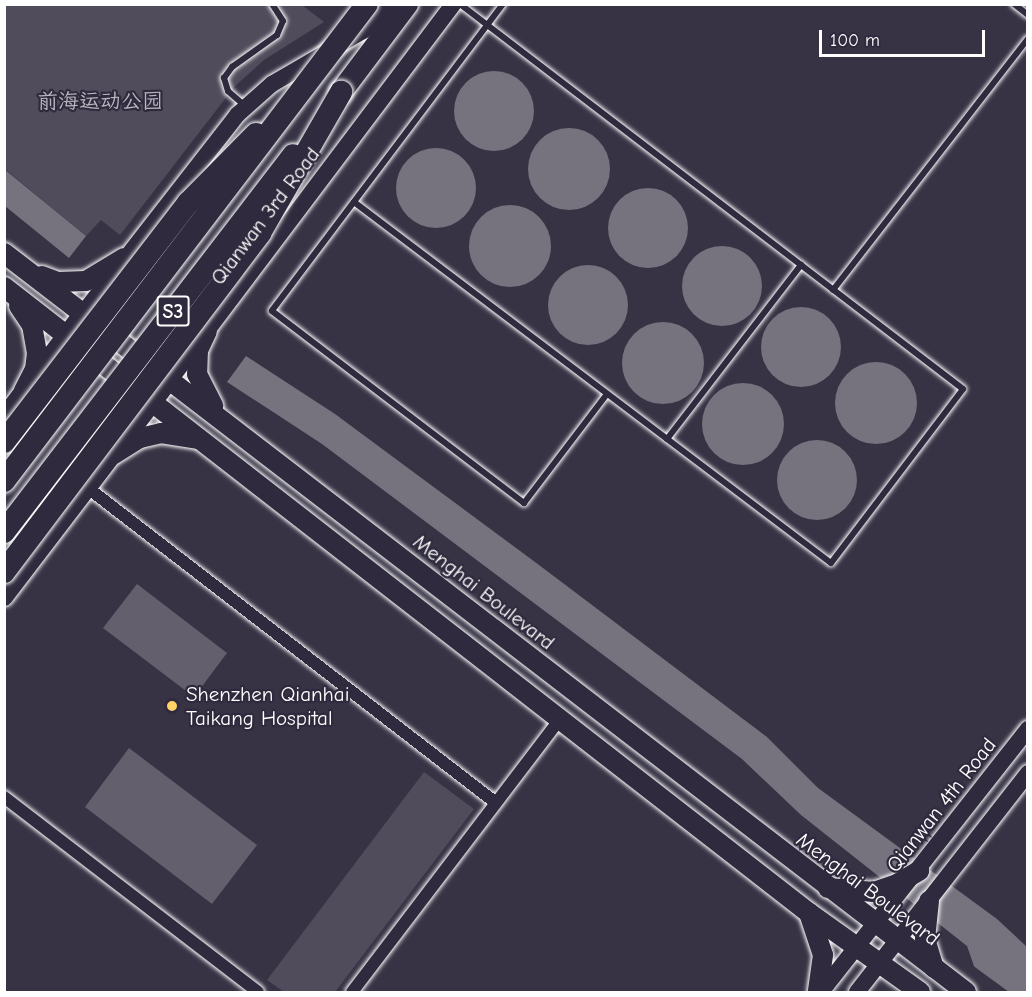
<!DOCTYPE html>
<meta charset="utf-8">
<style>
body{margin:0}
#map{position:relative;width:1032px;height:997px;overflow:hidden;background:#373345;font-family:"Comic Neue","LXGW WenKai TC",sans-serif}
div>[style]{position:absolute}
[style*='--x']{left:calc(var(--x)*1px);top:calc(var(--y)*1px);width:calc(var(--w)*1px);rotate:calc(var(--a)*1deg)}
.green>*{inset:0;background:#514c5c}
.water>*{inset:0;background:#76737f}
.round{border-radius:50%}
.pier>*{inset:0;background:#373345}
.building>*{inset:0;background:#635f6d}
.roads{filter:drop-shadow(0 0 2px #fff) drop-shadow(0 0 2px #fff)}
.service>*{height:6px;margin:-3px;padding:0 3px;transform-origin:3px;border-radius:3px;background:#2f2a3d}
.minor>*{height:12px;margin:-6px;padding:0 6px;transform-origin:6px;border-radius:6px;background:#2f2a3d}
.tertiary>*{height:16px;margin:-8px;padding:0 8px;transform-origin:8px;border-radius:8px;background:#2f2a3d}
.secondary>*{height:18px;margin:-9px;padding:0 9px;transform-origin:9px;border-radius:9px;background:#2f2a3d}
.primary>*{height:20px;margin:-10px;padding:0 10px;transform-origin:10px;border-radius:10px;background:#2f2a3d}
.motorway>*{height:22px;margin:-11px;padding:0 11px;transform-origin:11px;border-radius:11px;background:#2f2a3d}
.bridges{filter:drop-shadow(0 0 2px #fff) drop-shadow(0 0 2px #fff)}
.motorway-bridge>*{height:22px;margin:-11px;padding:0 11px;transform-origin:11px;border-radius:11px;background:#2f2a3d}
.dots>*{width:16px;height:16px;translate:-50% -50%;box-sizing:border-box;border:3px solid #2f2a3d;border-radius:50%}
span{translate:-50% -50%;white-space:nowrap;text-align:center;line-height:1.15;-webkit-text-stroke:4.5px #2f2a3d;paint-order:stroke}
.shield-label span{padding:2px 4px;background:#2f2a3d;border:2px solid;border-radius:4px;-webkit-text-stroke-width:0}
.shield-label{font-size:20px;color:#fff;font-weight:700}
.park-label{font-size:21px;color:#b9b7be}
.street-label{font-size:21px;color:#fff}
.poi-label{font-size:21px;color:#fff}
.left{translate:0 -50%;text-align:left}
.frame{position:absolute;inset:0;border:6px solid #fff;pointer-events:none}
.scale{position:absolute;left:819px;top:30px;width:166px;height:27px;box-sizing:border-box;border:3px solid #fff;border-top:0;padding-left:8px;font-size:18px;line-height:21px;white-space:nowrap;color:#fff;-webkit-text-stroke:4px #2f2a3d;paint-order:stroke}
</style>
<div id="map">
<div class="green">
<div style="clip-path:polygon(5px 5px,302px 5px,324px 22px,264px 60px,235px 86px,120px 235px,101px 220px,86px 236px,5px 169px)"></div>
<div style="clip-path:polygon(424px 772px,474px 809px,335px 992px,284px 992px,267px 980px)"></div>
</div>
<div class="water">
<div class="round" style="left:454px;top:71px;width:80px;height:80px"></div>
<div class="round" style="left:528px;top:128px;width:82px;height:82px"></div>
<div class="round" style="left:396px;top:148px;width:80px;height:80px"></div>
<div style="clip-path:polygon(4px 169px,86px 236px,69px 258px,5px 206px)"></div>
<div class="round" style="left:608px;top:188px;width:80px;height:80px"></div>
<div class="round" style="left:469px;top:205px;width:82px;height:82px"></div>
<div class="round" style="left:682px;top:246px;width:80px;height:80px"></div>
<div class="round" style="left:548px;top:265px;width:80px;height:80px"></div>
<div class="round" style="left:761px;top:307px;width:80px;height:80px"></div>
<div class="round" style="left:622px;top:322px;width:82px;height:82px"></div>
<div style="clip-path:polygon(246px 356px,335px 414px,539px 565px,767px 737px,818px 788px,997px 919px,1027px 947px,1027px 992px,983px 992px,967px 946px,801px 815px,742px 759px,322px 444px,227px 382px)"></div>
<div class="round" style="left:835px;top:362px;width:82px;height:82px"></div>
<div class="round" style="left:702px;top:383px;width:82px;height:82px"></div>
<div class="round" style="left:777px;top:440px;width:80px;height:80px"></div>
</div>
<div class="pier">
<div style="clip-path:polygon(972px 965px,1009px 992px,980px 992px)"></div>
</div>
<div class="building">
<div style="clip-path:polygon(137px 584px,227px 653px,194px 697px,103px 628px)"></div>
<div style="clip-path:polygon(129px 748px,257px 845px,212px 904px,85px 807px)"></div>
</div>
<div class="roads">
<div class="service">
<div style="--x:503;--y:4;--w:384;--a:127"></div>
<div style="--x:272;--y:311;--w:317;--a:37.3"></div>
<div style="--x:524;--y:503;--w:137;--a:-52.7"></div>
<div style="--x:1014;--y:4;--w:18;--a:38"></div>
<div style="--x:244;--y:105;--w:21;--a:-139"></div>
<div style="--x:228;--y:91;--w:14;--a:-107"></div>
<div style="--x:224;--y:78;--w:14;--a:-54"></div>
<div style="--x:232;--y:67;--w:55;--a:-35.4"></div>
<div style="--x:277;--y:35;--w:15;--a:-67"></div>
<div style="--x:283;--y:21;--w:20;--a:-123"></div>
<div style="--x:354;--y:202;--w:598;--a:37.12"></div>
<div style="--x:831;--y:563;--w:218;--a:-52.8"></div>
<div style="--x:963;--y:389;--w:633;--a:-142.57"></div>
<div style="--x:833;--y:290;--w:318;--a:-52.2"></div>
<div style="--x:667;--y:439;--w:220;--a:-52.4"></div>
</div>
<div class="minor">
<div style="--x:88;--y:488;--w:515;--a:37.67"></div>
<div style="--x:4;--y:797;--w:320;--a:37.5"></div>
<div style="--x:352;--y:992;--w:343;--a:-52.7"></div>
</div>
<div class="tertiary">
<div style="--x:83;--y:313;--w:251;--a:-52.1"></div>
<div style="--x:237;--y:115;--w:47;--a:-41.5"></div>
<div style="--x:272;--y:84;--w:105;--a:-30.2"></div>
<div style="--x:363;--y:31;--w:40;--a:-42"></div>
<div style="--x:170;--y:380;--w:471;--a:-53"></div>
<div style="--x:821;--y:992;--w:335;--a:-51.8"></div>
<div style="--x:857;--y:992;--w:278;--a:-52"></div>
</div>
<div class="secondary">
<div style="--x:4;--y:417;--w:131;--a:-52.8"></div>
<div style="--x:4;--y:597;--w:273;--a:-52.6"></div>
</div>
<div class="primary">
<div style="--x:4;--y:253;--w:1213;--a:37.53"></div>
<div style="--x:42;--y:276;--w:17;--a:21"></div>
<div style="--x:58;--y:282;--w:28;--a:-2"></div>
<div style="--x:86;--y:281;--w:44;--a:-31.2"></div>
<div style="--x:4;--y:287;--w:1020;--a:37.87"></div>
<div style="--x:809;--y:913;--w:136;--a:35.4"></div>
<div style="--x:19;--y:306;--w:23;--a:56"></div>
<div style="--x:32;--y:325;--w:28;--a:80"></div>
<div style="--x:37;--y:353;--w:16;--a:97"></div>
<div style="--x:35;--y:369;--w:25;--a:117"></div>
<div style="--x:207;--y:331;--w:21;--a:115"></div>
<div style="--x:198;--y:350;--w:24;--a:92"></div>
<div style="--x:197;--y:374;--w:36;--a:63"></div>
<div style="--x:114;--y:454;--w:31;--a:-32"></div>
<div style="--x:140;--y:438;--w:22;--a:-13"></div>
<div style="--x:161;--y:433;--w:37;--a:9"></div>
<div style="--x:828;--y:888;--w:46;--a:5"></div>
<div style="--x:874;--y:892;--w:24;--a:-19"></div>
<div style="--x:897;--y:884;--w:26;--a:-31"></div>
<div style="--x:929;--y:901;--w:38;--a:96"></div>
<div style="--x:925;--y:939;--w:30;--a:73"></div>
<div style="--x:809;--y:913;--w:44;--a:71.6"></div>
<div style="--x:823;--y:955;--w:37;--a:98"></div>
</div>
<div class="motorway">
<div style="--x:341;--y:92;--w:110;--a:-53.1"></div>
</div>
</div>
<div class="bridges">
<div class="motorway-bridge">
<div style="--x:4;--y:442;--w:302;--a:-52.4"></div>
<div style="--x:188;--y:203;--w:97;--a:-45.4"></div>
<div style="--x:4;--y:481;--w:599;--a:-52.73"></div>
<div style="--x:4;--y:532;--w:475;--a:-52.5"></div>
<div style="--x:4;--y:572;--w:425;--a:-52.9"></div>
<div style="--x:260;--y:233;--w:163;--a:-60.1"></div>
</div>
</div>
<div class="dots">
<div style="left:172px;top:706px;background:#ffd166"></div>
</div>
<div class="shield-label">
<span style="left:173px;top:311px">S3</span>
</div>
<div class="park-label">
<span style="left:100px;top:101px">前海运动公园</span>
</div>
<div class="street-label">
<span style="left:265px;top:216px;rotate:-53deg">Qianwan 3rd Road</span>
<span style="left:484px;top:592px;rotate:38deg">Menghai Boulevard</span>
<span style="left:941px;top:805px;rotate:-52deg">Qianwan 4th Road</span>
<span style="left:868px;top:889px;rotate:37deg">Menghai Boulevard</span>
</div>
<div class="poi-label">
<span class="left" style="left:186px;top:706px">Shenzhen Qianhai<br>Taikang Hospital</span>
</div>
<div class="frame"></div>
<div class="scale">100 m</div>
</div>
